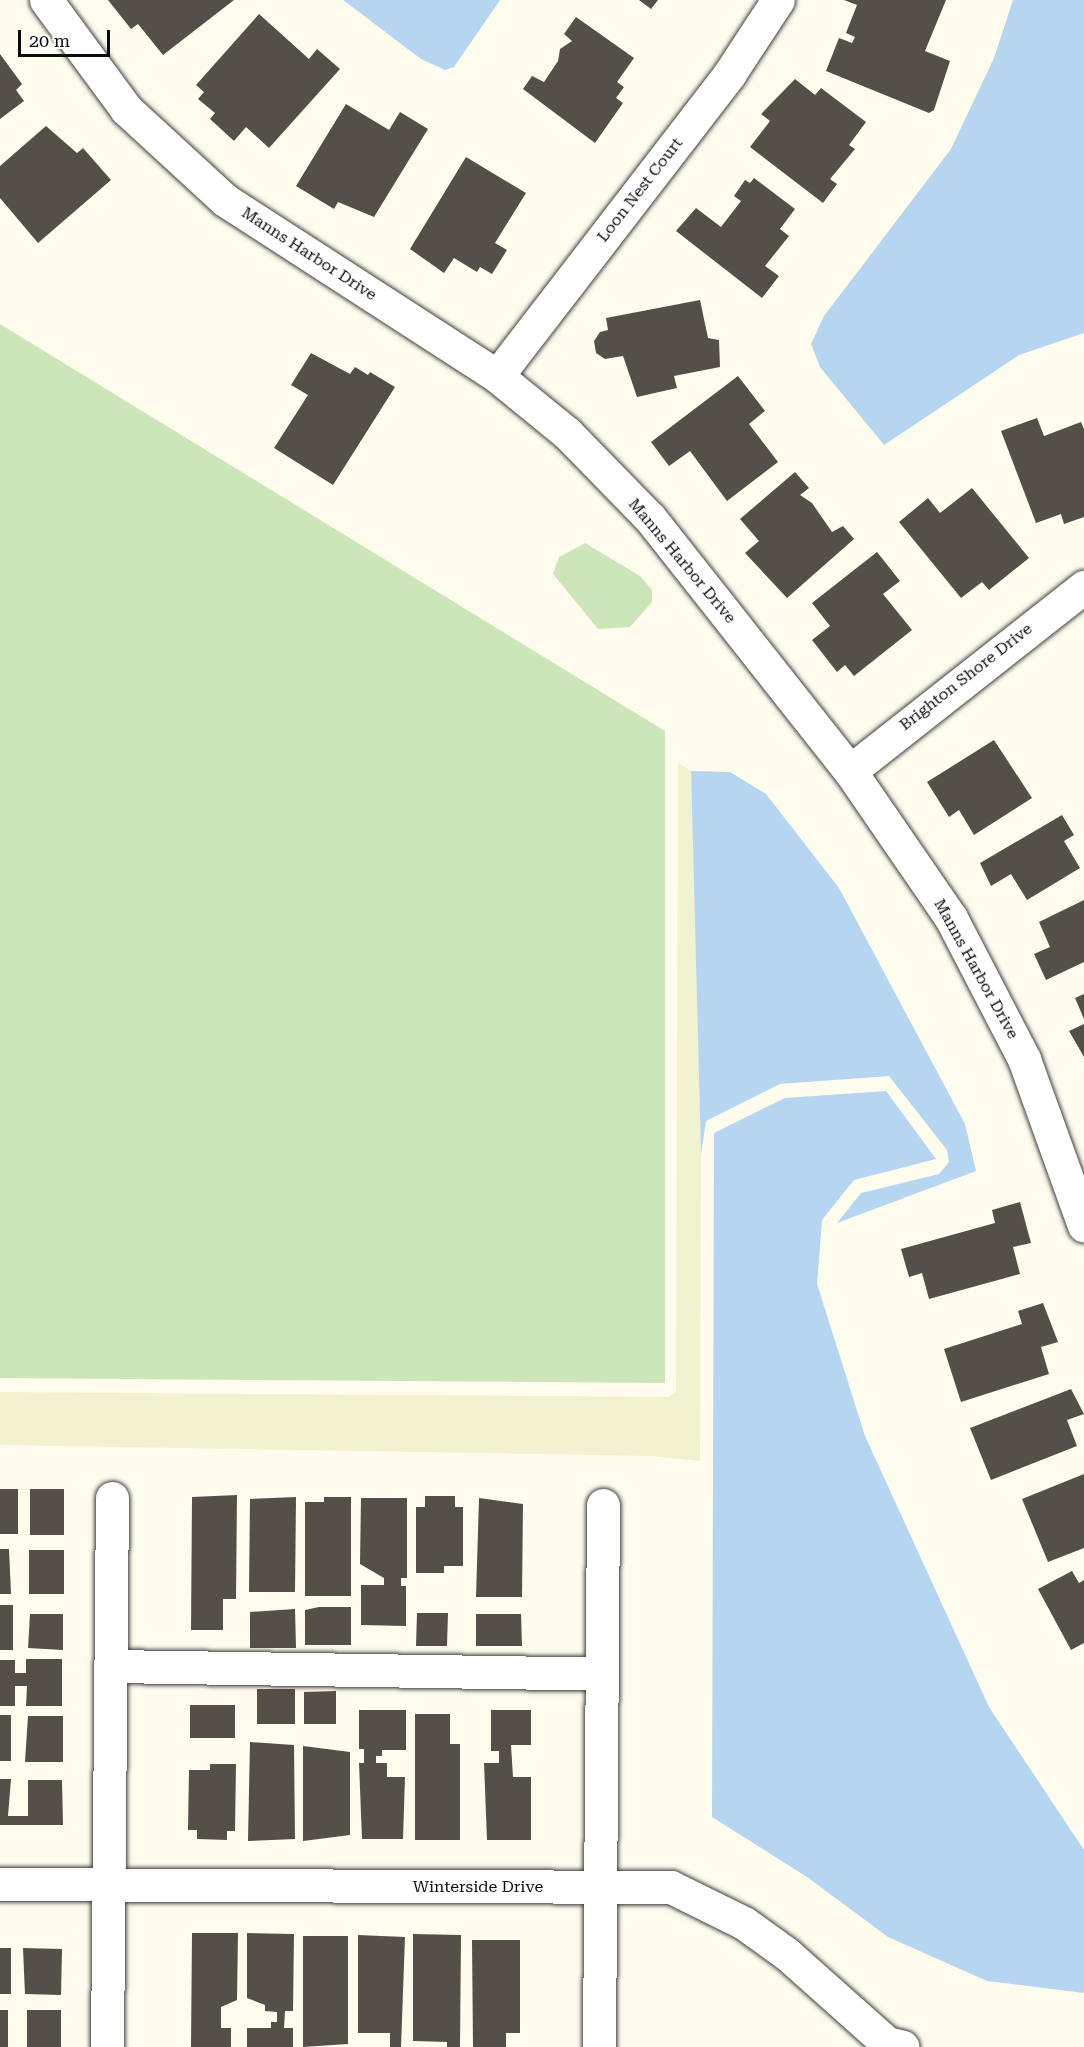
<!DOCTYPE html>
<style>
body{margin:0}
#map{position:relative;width:1084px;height:2047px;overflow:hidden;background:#fefced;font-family:"Roboto Serif",serif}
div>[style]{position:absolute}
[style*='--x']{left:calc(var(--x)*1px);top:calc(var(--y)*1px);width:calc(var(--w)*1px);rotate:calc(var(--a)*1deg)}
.farmland>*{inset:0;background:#f1f2cf}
.green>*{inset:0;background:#cce5b9}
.water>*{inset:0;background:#b5d5f1}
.building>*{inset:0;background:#544f49}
.roads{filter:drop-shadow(0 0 2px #3f3f3f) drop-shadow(0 0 2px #3f3f3f)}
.minor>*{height:33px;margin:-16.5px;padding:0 16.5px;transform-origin:16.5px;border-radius:16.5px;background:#fff}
span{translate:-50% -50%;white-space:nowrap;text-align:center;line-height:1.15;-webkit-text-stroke:6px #fff;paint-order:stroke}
.street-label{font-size:16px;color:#0c0c0c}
.scale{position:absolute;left:18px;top:30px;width:92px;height:27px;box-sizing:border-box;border:3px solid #0c0c0c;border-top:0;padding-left:8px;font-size:18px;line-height:21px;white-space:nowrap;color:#0c0c0c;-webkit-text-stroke:4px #fff;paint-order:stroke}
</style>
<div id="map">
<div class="farmland">
<div style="clip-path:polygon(678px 763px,691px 771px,701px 1155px,700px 1461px,651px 1456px,0 1445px,0 1392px,669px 1397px,676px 1392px)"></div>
</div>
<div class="green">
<div style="clip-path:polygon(0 324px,665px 731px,665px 1383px,0 1378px)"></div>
<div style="clip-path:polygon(585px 543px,640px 576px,652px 590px,652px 602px,630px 627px,598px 629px,553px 574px,559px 557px)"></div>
</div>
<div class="water">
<div style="clip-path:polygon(343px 0,500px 0,454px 67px,445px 70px,421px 59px)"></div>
<div style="clip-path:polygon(1013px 0,1084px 0,1084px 333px,1019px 355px,884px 445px,820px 367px,811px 344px,824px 316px,951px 149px,994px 58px)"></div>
<div style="clip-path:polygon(691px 771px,730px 772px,766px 794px,839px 888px,965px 1124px,976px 1171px,837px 1223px,861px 1193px,939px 1174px,949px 1162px,947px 1150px,889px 1076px,780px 1084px,706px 1121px,701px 1155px)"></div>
<div style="clip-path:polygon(886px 1091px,936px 1159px,854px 1180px,822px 1220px,817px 1284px,865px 1436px,989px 1707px,1084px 1850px,1084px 1993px,987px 1981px,888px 1937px,807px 1877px,712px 1817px,714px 1133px,785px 1098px)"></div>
</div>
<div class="building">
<div style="clip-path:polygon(108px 0,234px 0,163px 55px,138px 24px,131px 29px)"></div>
<div style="clip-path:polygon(639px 0,658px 0,651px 9px)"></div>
<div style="clip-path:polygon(844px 0,946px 0,925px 51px,950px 61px,934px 110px,929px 113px,826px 71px,839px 38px,852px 43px,855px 37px,846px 33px,857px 5px)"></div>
<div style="clip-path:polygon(259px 14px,309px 59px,317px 49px,340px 69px,269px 148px,246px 127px,234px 141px,210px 119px,215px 113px,198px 99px,204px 92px,196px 85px)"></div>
<div style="clip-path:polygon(576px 17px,634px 58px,617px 82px,624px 87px,616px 98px,623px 103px,595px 143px,523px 89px,532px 76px,544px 82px,558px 61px,560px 49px,572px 41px,564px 34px)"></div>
<div style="clip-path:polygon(0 54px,22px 84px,16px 90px,24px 101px,0 119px)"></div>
<div style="clip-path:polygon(795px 79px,815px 95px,821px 88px,866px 122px,849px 145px,855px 149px,830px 179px,837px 184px,823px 203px,750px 147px,770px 121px,761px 114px)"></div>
<div style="clip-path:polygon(346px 104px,389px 130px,400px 112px,428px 129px,374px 217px,338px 202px,334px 209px,296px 186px)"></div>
<div style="clip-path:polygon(46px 126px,77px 153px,83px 148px,111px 180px,38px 243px,0 198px,0 166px)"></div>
<div style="clip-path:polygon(466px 157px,526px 193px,495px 243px,507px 250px,492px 274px,480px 267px,477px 272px,454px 258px,444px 273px,410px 249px)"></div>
<div style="clip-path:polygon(754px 178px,795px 209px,780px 229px,789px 236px,765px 266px,779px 276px,762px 298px,676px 231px,696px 208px,721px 227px,741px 201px,734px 196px,745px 180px,750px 183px)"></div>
<div style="clip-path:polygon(700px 300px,708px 338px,719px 340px,720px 367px,674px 376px,677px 388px,637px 397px,623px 356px,605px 359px,596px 353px,594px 341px,600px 332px,608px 330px,606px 318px)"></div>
<div style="clip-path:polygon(311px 353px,350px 374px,355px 367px,368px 375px,370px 372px,395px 387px,333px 485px,274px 448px,308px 395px,291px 385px)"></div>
<div style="clip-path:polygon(738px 376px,765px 411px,749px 424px,778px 462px,727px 501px,690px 451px,669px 466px,651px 442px)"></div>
<div style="clip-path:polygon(1037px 418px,1044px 436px,1081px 422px,1084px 429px,1084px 517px,1064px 524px,1061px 514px,1036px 523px,1001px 431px)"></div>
<div style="clip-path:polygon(795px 472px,809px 488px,800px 495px,812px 503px,832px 532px,843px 526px,854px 539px,787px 598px,745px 553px,759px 541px,740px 519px)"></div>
<div style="clip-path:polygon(972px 488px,1029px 558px,989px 590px,982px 582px,961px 598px,899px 522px,928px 498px,940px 513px)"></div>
<div style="clip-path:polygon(877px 552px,900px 581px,883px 594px,912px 630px,854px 676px,845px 665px,837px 672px,812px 640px,830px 626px,812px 603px)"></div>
<div style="clip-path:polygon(994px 740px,1032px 798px,974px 835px,959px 810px,949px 817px,927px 782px)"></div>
<div style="clip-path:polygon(1062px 815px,1074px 835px,1064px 841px,1080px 868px,1027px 900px,1011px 874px,991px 886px,980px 863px)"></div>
<div style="clip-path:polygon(1084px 900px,1084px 962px,1046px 980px,1034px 954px,1050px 947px,1039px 922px)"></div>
<div style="clip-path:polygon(1084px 994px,1084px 1019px,1075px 998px)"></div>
<div style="clip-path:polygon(1084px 1024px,1084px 1057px,1069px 1031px)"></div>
<div style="clip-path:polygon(1020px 1202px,1031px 1243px,1013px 1247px,1020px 1274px,929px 1299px,922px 1273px,909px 1277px,901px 1249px,995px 1223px,992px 1210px)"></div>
<div style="clip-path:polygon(1043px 1303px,1058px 1342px,1041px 1347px,1049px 1374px,961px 1402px,944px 1349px,1022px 1324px,1018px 1311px)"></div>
<div style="clip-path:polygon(1071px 1389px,1084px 1414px,1067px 1420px,1077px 1446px,991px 1480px,970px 1428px)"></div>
<div style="clip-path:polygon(1084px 1474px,1084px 1548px,1048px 1562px,1022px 1499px)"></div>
<div style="clip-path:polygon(0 1489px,18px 1489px,18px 1534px,0 1534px)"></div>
<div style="clip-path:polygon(30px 1489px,64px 1489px,64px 1535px,30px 1535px)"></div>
<div style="clip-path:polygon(237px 1495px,236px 1599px,223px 1599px,223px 1630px,191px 1630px,192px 1497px)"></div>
<div style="clip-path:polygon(425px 1496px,455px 1496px,455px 1507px,463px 1507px,463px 1566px,444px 1566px,444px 1573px,416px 1573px,416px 1507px,425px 1507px)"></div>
<div style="clip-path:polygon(296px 1497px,295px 1592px,249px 1592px,250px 1499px)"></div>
<div style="clip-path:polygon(324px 1497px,351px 1497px,351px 1596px,305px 1596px,305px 1502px,324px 1502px)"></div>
<div style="clip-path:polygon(361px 1498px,407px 1498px,407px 1578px,401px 1578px,401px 1586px,406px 1586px,406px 1626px,361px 1625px,361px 1585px,384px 1585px,384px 1578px,360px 1564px)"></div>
<div style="clip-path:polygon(479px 1498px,523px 1504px,522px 1597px,476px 1597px)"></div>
<div style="clip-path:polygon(0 1549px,9px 1549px,11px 1594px,0 1594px)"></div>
<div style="clip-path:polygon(29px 1550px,64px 1550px,64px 1594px,29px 1594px)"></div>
<div style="clip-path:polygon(1072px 1571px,1079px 1583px,1084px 1580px,1084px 1643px,1071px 1650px,1038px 1589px)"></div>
<div style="clip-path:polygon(0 1605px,13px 1605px,13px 1650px,0 1650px)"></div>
<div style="clip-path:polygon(319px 1607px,351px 1607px,351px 1645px,305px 1645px,305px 1610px)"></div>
<div style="clip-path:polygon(295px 1609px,296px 1648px,250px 1648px,250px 1612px)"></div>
<div style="clip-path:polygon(417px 1613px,448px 1613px,447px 1646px,416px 1646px)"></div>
<div style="clip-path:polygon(30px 1614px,63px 1614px,63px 1650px,28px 1648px)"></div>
<div style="clip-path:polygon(476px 1614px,521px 1614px,522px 1646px,476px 1646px)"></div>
<div style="clip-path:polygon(26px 1659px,62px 1659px,62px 1706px,26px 1706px,27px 1686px,15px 1686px,15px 1706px,0 1706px,0 1660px,15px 1660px,15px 1673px,26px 1673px)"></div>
<div style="clip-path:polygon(257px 1689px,295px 1689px,295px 1724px,257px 1724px)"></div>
<div style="clip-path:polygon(336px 1691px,336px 1724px,304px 1724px,304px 1692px)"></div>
<div style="clip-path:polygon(190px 1705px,235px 1705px,235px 1738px,190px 1738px)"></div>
<div style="clip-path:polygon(359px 1710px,406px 1710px,406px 1750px,382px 1750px,382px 1756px,376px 1756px,376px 1763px,387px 1763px,387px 1777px,405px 1777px,403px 1839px,362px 1839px,359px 1763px,364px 1763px,364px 1749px,359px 1749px)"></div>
<div style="clip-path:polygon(491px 1710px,531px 1710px,531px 1745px,511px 1745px,513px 1777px,531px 1777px,531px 1840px,487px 1840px,484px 1763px,499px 1763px,499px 1751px,491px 1751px)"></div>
<div style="clip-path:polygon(415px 1714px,450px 1714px,450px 1744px,460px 1744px,460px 1840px,415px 1840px)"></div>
<div style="clip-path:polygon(0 1715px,11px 1715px,11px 1761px,0 1761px)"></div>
<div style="clip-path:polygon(28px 1716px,63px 1716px,63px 1762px,25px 1762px)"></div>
<div style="clip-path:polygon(250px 1742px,294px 1745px,295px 1839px,248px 1841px)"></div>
<div style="clip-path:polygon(303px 1746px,350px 1752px,350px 1835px,303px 1841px)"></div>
<div style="clip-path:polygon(210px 1764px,236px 1764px,235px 1831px,227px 1831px,227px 1840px,197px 1839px,197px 1830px,188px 1830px,189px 1770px,210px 1770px)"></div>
<div style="clip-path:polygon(0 1779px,11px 1779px,8px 1816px,28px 1816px,28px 1780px,62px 1780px,63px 1825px,0 1825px)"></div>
<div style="clip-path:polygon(192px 1933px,238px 1933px,237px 2000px,221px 2007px,221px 2028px,231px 2028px,231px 2047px,191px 2047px)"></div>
<div style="clip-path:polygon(247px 1933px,294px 1934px,293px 2011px,285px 2011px,284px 2028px,293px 2028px,293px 2047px,247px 2047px,247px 2028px,271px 2028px,271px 2022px,277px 2022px,277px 2012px,265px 2011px,265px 2005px,247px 1998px)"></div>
<div style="clip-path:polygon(413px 1934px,461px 1935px,460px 2047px,447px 2047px,447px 2042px,413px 2041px)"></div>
<div style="clip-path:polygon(358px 1935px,405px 1937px,401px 2047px,390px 2047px,390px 2033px,358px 2033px)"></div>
<div style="clip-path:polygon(303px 1936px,348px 1936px,348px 2044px,303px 2047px)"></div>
<div style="clip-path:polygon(472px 1940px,520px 1940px,520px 2033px,506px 2033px,506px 2047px,473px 2047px)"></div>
<div style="clip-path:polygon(0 1948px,11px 1948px,11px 1994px,0 1994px)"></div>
<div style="clip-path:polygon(23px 1948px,62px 1949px,61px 1995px,25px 1994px)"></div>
<div style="clip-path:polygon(0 2010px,8px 2010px,8px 2047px,0 2047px)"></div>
<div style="clip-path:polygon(27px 2010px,61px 2010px,61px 2047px,27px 2047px)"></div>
</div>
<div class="roads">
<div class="minor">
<div style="--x:46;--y:0;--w:135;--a:53.7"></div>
<div style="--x:126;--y:109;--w:134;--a:42.6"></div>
<div style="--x:225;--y:200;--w:324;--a:32.9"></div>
<div style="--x:497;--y:376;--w:90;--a:39.2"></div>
<div style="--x:567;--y:433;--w:119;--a:45.7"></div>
<div style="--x:650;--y:518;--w:323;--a:51.7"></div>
<div style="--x:850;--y:771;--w:178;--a:55.5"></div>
<div style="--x:951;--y:918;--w:159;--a:62.6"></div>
<div style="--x:1024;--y:1059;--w:177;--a:70.2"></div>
<div style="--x:497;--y:376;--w:382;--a:-52.4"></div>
<div style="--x:730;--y:73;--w:87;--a:-56.7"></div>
<div style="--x:850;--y:771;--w:298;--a:-38.2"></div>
<div style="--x:111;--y:1666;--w:491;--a:0.9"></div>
<div style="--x:0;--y:1884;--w:671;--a:0.26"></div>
<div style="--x:671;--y:1887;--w:81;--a:26.3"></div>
<div style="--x:744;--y:1923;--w:53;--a:35.8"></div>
<div style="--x:787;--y:1954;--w:134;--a:41.7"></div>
<div style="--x:887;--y:2043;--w:16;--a:14"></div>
<div style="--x:107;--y:2047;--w:549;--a:-89.48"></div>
<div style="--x:599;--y:2047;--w:542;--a:-89.58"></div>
</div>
</div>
<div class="street-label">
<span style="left:640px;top:190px;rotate:-52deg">Loon Nest Court</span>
<span style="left:309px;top:254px;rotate:33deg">Manns Harbor Drive</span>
<span style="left:682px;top:561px;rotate:50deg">Manns Harbor Drive</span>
<span style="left:966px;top:677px;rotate:-38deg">Brighton Shore Drive</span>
<span style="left:976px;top:969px;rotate:61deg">Manns Harbor Drive</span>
<span style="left:478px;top:1887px">Winterside Drive</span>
</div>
<div class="scale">20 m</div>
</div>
